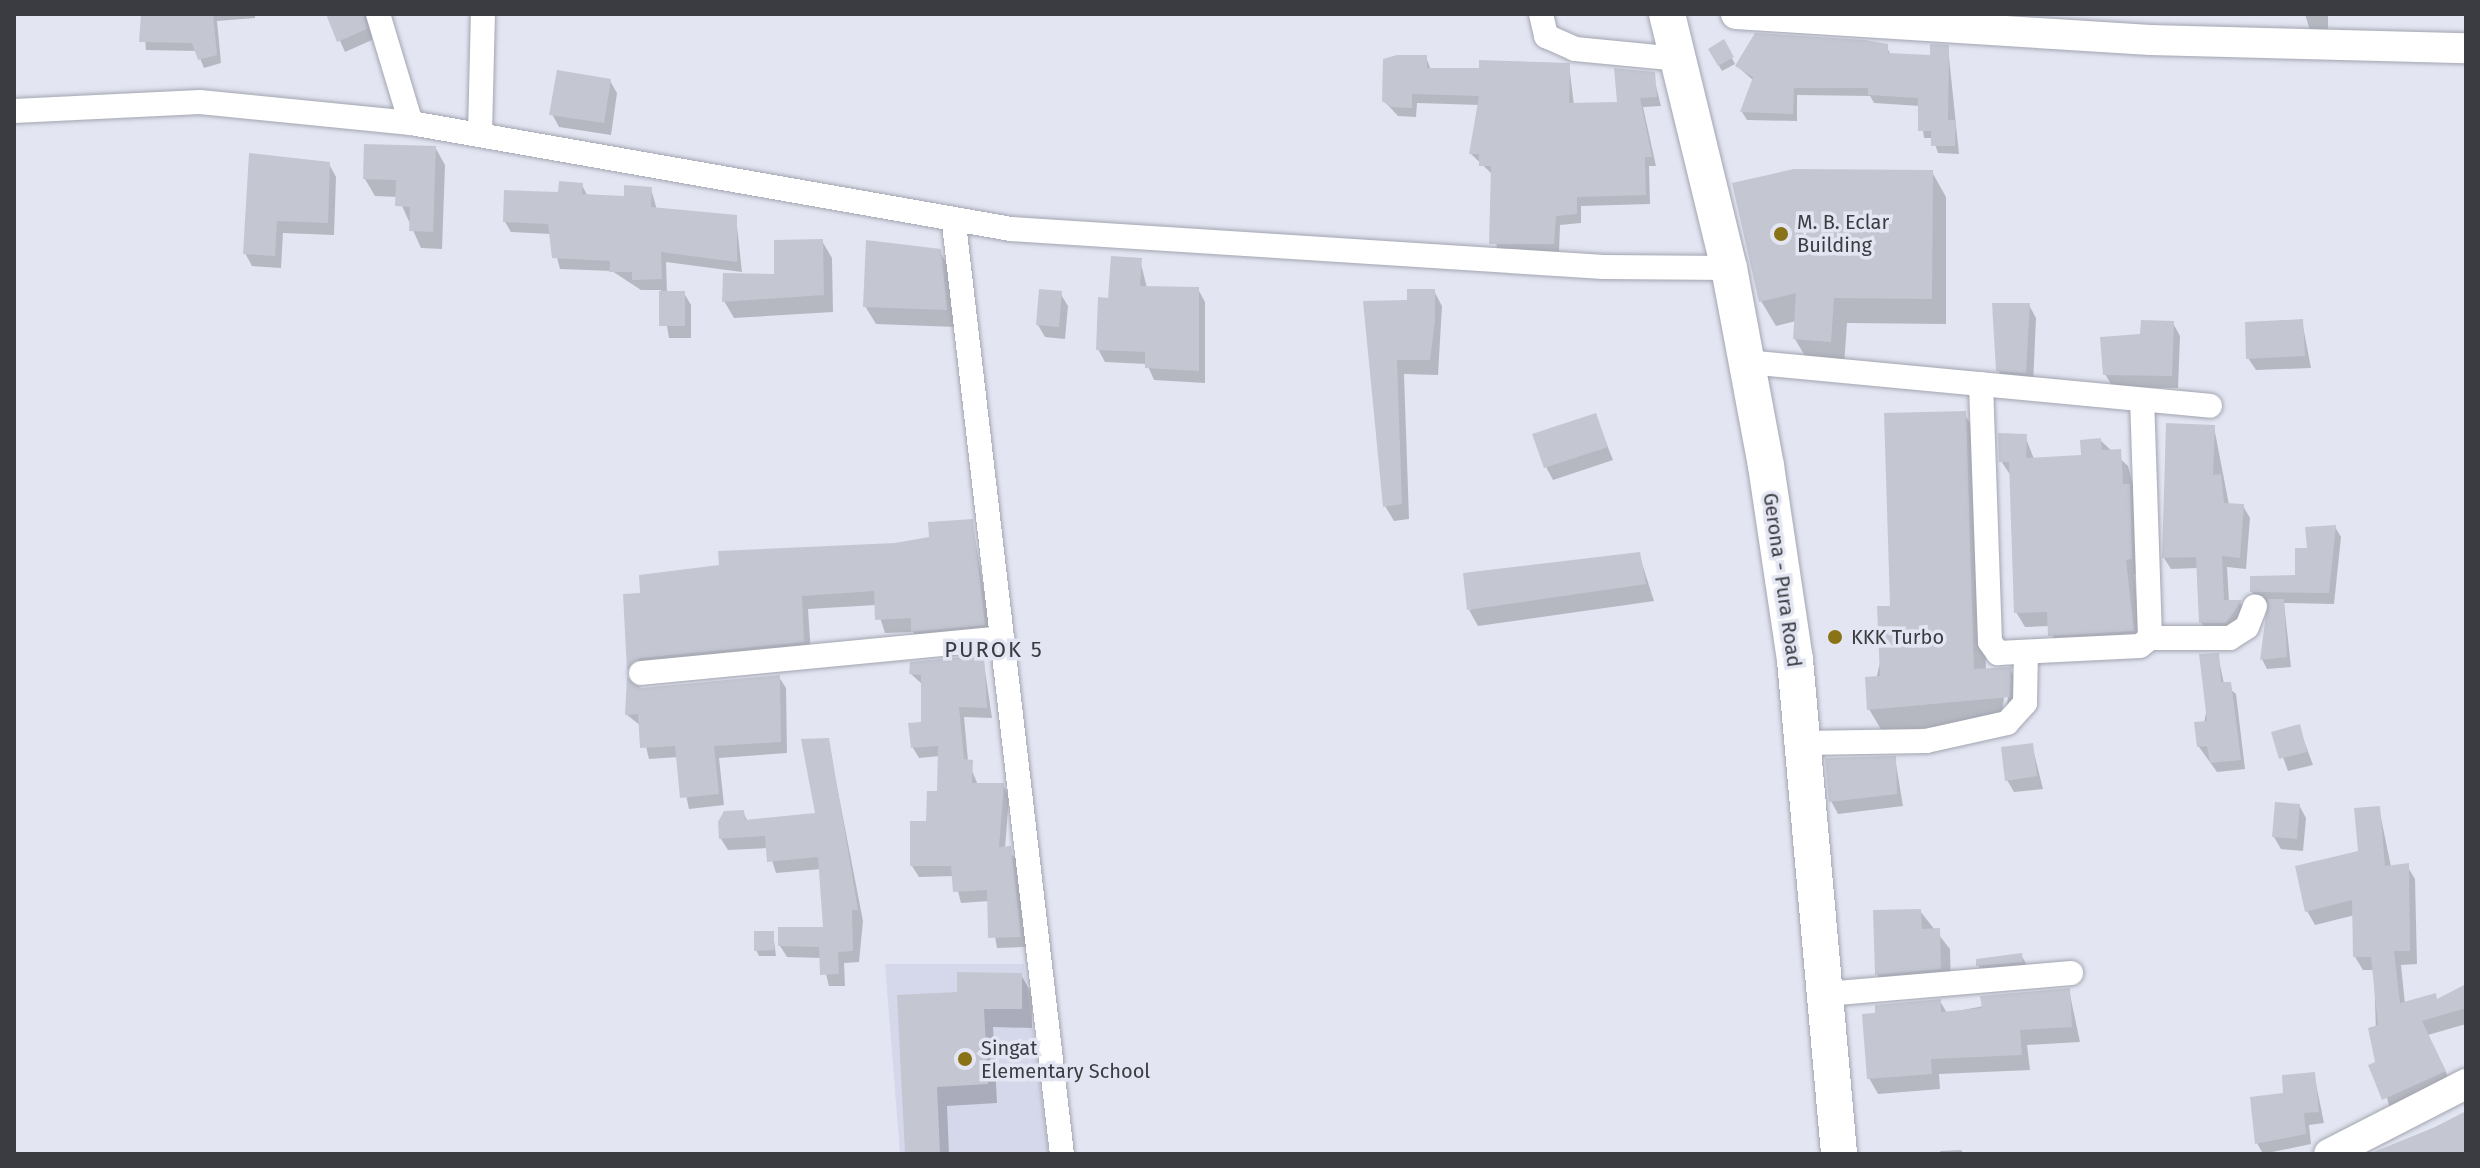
<!DOCTYPE html>
<style>
body{margin:0}
#map{position:relative;width:2480px;height:1168px;overflow:hidden;background:#e3e6f2;font-family:"Fira Sans",sans-serif}
div>[style]{position:absolute}
[style*='--x']{left:calc(var(--x)*1px);top:calc(var(--y)*1px);width:calc(var(--w)*1px);rotate:calc(var(--a)*1deg)}
.built>*{inset:0;background:#d5d8eb}
.shadow>*{inset:0;background:#0003}
.building>*{inset:0;background:#c4c7d2}
.roads{filter:drop-shadow(0 0 2px #a2a5b0) drop-shadow(0 0 2px #a2a5b0)}
.minor>*{height:24px;margin:-12px;padding:0 12px;transform-origin:12px;border-radius:12px;background:#fff}
.tertiary>*{height:30px;margin:-15px;padding:0 15px;transform-origin:15px;border-radius:15px;background:#fff}
.secondary>*{height:36px;margin:-18px;padding:0 18px;transform-origin:18px;border-radius:18px;background:#fff}
.dots>*{width:22px;height:22px;translate:-50% -50%;box-sizing:border-box;border:4px solid #e3e6f2;border-radius:50%}
span{translate:-50% -50%;white-space:nowrap;text-align:center;line-height:1.15;-webkit-text-stroke:7px #e3e6f2;paint-order:stroke}
.poi-label{font-size:20px;color:#3b3c41}
.left{translate:0 -50%;text-align:left}
.street-label{font-size:20px;color:#3b3c41}
.neighbourhood-label{font-size:22px;color:#3b3c41;letter-spacing:2px}
.frame{position:absolute;inset:0;border:16px solid #3b3c41;pointer-events:none}
</style>
<div id="map">
<div class="built">
<div style="clip-path:polygon(885px 964px,1024px 964px,1049px 1154px,900px 1154px)"></div>
</div>
<div class="shadow">
<div style="clip-path:polygon(143px 14px,255px 14px,255px 18px,217px 21px,221px 63px,204px 68px,197px 51px,146px 50px)"></div>
<div style="clip-path:polygon(328px 14px,375px 14px,372px 40px,345px 52px)"></div>
<div style="clip-path:polygon(2305px 14px,2328px 14px,2328px 34px,2311px 34px)"></div>
<div style="clip-path:polygon(1723px 42px,1735px 64px,1722px 71px,1710px 50px)"></div>
<div style="clip-path:polygon(1886px 46px,1891px 55px,1932px 57px,1948px 47px,1959px 154px,1938px 153px,1933px 138px,1924px 138px,1920px 106px,1874px 103px,1870px 96px,1797px 95px,1797px 121px,1747px 120px,1742px 112px,1754px 81px,1737px 66px)"></div>
<div style="clip-path:polygon(1426px 57px,1431px 70px,1569px 65px,1574px 105px,1620px 104px,1653px 74px,1661px 106px,1643px 107px,1656px 166px,1649px 166px,1650px 204px,1581px 206px,1581px 223px,1560px 225px,1559px 252px,1497px 253px,1493px 175px,1471px 154px,1480px 105px,1417px 103px,1416px 117px,1398px 116px,1384px 101px)"></div>
<div style="clip-path:polygon(610px 81px,617px 93px,611px 135px,559px 127px,552px 114px)"></div>
<div style="clip-path:polygon(435px 147px,445px 165px,442px 249px,421px 248px,398px 197px,375px 196px,365px 179px)"></div>
<div style="clip-path:polygon(251px 155px,329px 164px,336px 177px,334px 235px,283px 233px,281px 268px,252px 266px,245px 253px)"></div>
<div style="clip-path:polygon(1932px 172px,1946px 197px,1946px 324px,1847px 323px,1844px 366px,1809px 363px,1795px 339px,1796px 321px,1776px 326px,1761px 301px)"></div>
<div style="clip-path:polygon(582px 185px,588px 197px,626px 199px,651px 189px,657px 210px,736px 217px,742px 272px,666px 262px,667px 293px,684px 293px,691px 305px,691px 338px,669px 338px,661px 290px,641px 290px,612px 271px,560px 269px,551px 234px,511px 232px,505px 222px)"></div>
<div style="clip-path:polygon(822px 241px,832px 258px,833px 312px,734px 318px,724px 301px,776px 276px)"></div>
<div style="clip-path:polygon(939px 250px,950px 269px,956px 327px,876px 324px,865px 306px)"></div>
<div style="clip-path:polygon(1140px 260px,1147px 288px,1198px 289px,1205px 302px,1205px 383px,1154px 380px,1147px 364px,1105px 362px,1098px 349px,1110px 300px)"></div>
<div style="clip-path:polygon(1434px 291px,1442px 306px,1438px 375px,1404px 374px,1409px 519px,1394px 521px,1385px 506px,1366px 303px,1409px 302px)"></div>
<div style="clip-path:polygon(1060px 293px,1068px 306px,1065px 339px,1045px 337px,1038px 325px)"></div>
<div style="clip-path:polygon(2029px 305px,2036px 318px,2033px 385px,2005px 383px,1998px 370px)"></div>
<div style="clip-path:polygon(2302px 321px,2311px 368px,2256px 370px,2248px 358px)"></div>
<div style="clip-path:polygon(2173px 323px,2180px 336px,2178px 388px,2113px 387px,2105px 374px,2142px 336px)"></div>
<div style="clip-path:polygon(evenodd,1964px 413px,1978px 437px,1986px 670px,2010px 669px,2023px 693px,2002px 719px,1883px 733px,1869px 709px,1893px 608px,1964px 413px,2005px 691px,2009px 691px,2006px 712px,2002px 712px,2005px 691px)"></div>
<div style="clip-path:polygon(1595px 415px,1613px 460px,1553px 480px,1546px 467px)"></div>
<div style="clip-path:polygon(2214px 427px,2229px 505px,2243px 506px,2250px 518px,2246px 569px,2227px 567px,2229px 602px,2240px 602px,2247px 613px,2232px 634px,2208px 634px,2201px 622px,2198px 568px,2171px 569px,2164px 558px)"></div>
<div style="clip-path:polygon(2025px 436px,2034px 459px,2083px 457px,2100px 440px,2128px 466px,2137px 501px,2140px 574px,2134px 574px,2142px 646px,2058px 650px,2049px 626px,2025px 627px,2016px 612px,2011px 476px,2001px 461px)"></div>
<div style="clip-path:polygon(972px 521px,992px 638px,921px 645px,913px 632px,885px 633px,876px 605px,808px 609px,811px 655px,636px 682px,629px 670px,625px 596px,931px 539px)"></div>
<div style="clip-path:polygon(2335px 527px,2341px 537px,2334px 604px,2284px 603px,2291px 667px,2267px 669px,2262px 659px,2270px 603px,2258px 603px,2252px 592px,2297px 577px)"></div>
<div style="clip-path:polygon(1639px 554px,1654px 601px,1478px 626px,1469px 610px)"></div>
<div style="clip-path:polygon(2218px 655px,2224px 684px,2236px 694px,2245px 769px,2217px 772px,2199px 747px)"></div>
<div style="clip-path:polygon(983px 657px,992px 718px,964px 717px,968px 761px,978px 785px,1003px 785px,1009px 796px,1005px 848px,1016px 859px,1026px 947px,997px 948px,989px 901px,961px 903px,954px 876px,919px 877px,912px 866px,939px 793px,940px 756px,919px 758px,913px 748px,923px 724px,923px 685px,911px 674px)"></div>
<div style="clip-path:polygon(779px 677px,786px 688px,787px 753px,719px 758px,724px 805px,689px 809px,678px 757px,649px 759px,641px 726px,627px 715px,642px 690px)"></div>
<div style="clip-path:polygon(2299px 727px,2313px 765px,2288px 771px,2274px 733px)"></div>
<div style="clip-path:polygon(828px 740px,863px 921px,859px 962px,844px 963px,845px 986px,829px 986px,822px 958px,787px 957px,780px 946px,825px 929px,821px 869px,776px 873px,768px 848px,728px 850px,721px 839px,743px 812px,748px 822px,818px 815px)"></div>
<div style="clip-path:polygon(2032px 745px,2043px 789px,2014px 792px,2007px 780px)"></div>
<div style="clip-path:polygon(1895px 758px,1903px 806px,1838px 814px,1831px 801px)"></div>
<div style="clip-path:polygon(2299px 805px,2306px 818px,2303px 851px,2281px 849px,2274px 837px)"></div>
<div style="clip-path:polygon(2379px 808px,2391px 867px,2407px 866px,2415px 879px,2417px 964px,2401px 965px,2405px 1004px,2438px 1001px,2466px 986px,2466px 1024px,2428px 1035px,2452px 1085px,2391px 1112px,2377px 1063px,2374px 970px,2363px 970px,2355px 957px,2355px 915px,2315px 925px,2307px 911px,2360px 853px)"></div>
<div style="clip-path:polygon(1920px 911px,1950px 949px,1951px 988px,1888px 993px,1877px 974px)"></div>
<div style="clip-path:polygon(773px 933px,776px 956px,759px 956px,756px 950px)"></div>
<div style="clip-path:polygon(2021px 955px,2027px 965px,1984px 975px,1978px 965px)"></div>
<div style="clip-path:polygon(1021px 975px,1032px 994px,1032px 1028px,993px 1027px,997px 1103px,947px 1106px,949px 1154px,907px 1154px,959px 994px)"></div>
<div style="clip-path:polygon(2069px 990px,2080px 1042px,2027px 1045px,2030px 1070px,1939px 1074px,1940px 1089px,1878px 1094px,1869px 1078px,1940px 1001px,1947px 1013px)"></div>
<div style="clip-path:polygon(2314px 1074px,2324px 1123px,2309px 1125px,2311px 1144px,2263px 1154px,2257px 1143px,2285px 1095px)"></div>
<div style="clip-path:polygon(1961px 1150px,1964px 1154px,1941px 1154px,1940px 1151px)"></div>
</div>
<div class="building">
<div style="clip-path:polygon(141px 14px,213px 14px,217px 55px,198px 60px,192px 43px,139px 42px)"></div>
<div style="clip-path:polygon(326px 14px,363px 14px,367px 29px,337px 42px)"></div>
<div style="clip-path:polygon(1755px 33px,1865px 40px,1888px 44px,1888px 53px,1930px 55px,1930px 44px,1949px 45px,1948px 120px,1956px 120px,1955px 146px,1931px 146px,1931px 131px,1918px 131px,1918px 98px,1868px 95px,1868px 88px,1794px 88px,1793px 114px,1740px 112px,1753px 77px,1735px 66px)"></div>
<div style="clip-path:polygon(1724px 39px,1734px 57px,1718px 66px,1708px 49px)"></div>
<div style="clip-path:polygon(1397px 55px,1427px 55px,1427px 68px,1479px 68px,1479px 60px,1570px 63px,1569px 103px,1617px 102px,1614px 68px,1655px 72px,1657px 97px,1640px 98px,1652px 157px,1645px 157px,1646px 195px,1577px 197px,1577px 214px,1556px 216px,1554px 244px,1489px 244px,1491px 166px,1479px 166px,1479px 154px,1469px 154px,1479px 96px,1412px 94px,1412px 108px,1391px 107px,1382px 101px,1383px 59px)"></div>
<div style="clip-path:polygon(557px 70px,611px 79px,604px 123px,549px 115px)"></div>
<div style="clip-path:polygon(364px 144px,436px 146px,433px 232px,409px 231px,410px 207px,395px 206px,396px 180px,363px 179px)"></div>
<div style="clip-path:polygon(249px 153px,330px 162px,328px 223px,277px 221px,275px 256px,243px 254px)"></div>
<div style="clip-path:polygon(1794px 169px,1933px 170px,1932px 299px,1834px 298px,1831px 342px,1793px 339px,1796px 293px,1759px 302px,1732px 183px)"></div>
<div style="clip-path:polygon(559px 181px,583px 183px,582px 194px,624px 196px,624px 185px,652px 187px,651px 207px,737px 215px,737px 262px,661px 252px,662px 279px,632px 280px,632px 272px,609px 272px,610px 261px,552px 258px,548px 224px,503px 222px,504px 190px,558px 192px)"></div>
<div style="clip-path:polygon(823px 239px,824px 295px,722px 302px,723px 273px,774px 274px,774px 240px)"></div>
<div style="clip-path:polygon(866px 240px,941px 249px,947px 310px,863px 307px)"></div>
<div style="clip-path:polygon(1111px 256px,1142px 258px,1140px 286px,1199px 287px,1199px 371px,1145px 368px,1145px 352px,1096px 350px,1098px 297px,1108px 298px)"></div>
<div style="clip-path:polygon(1039px 289px,1062px 291px,1059px 327px,1036px 325px)"></div>
<div style="clip-path:polygon(1407px 289px,1435px 289px,1435px 320px,1430px 360px,1397px 360px,1402px 504px,1383px 507px,1363px 301px,1407px 300px)"></div>
<div style="clip-path:polygon(659px 291px,685px 291px,685px 326px,659px 326px)"></div>
<div style="clip-path:polygon(1992px 303px,2030px 303px,2026px 373px,1996px 371px)"></div>
<div style="clip-path:polygon(2303px 319px,2305px 356px,2246px 359px,2245px 322px)"></div>
<div style="clip-path:polygon(2141px 320px,2174px 321px,2172px 376px,2103px 375px,2100px 337px,2140px 334px)"></div>
<div style="clip-path:polygon(1966px 411px,1974px 669px,2011px 667px,2010px 697px,1867px 710px,1865px 677px,1880px 676px,1877px 606px,1890px 606px,1884px 413px)"></div>
<div style="clip-path:polygon(1596px 413px,1608px 447px,1544px 468px,1532px 434px)"></div>
<div style="clip-path:polygon(2166px 423px,2215px 425px,2213px 475px,2221px 474px,2224px 503px,2244px 504px,2240px 558px,2222px 556px,2224px 600px,2242px 600px,2226px 623px,2199px 623px,2196px 557px,2162px 558px)"></div>
<div style="clip-path:polygon(1998px 433px,2027px 434px,2026px 458px,2081px 455px,2080px 440px,2101px 438px,2102px 450px,2121px 449px,2123px 484px,2130px 484px,2132px 559px,2126px 560px,2134px 631px,2048px 636px,2047px 612px,2014px 613px,2009px 462px,1999px 462px)"></div>
<div style="clip-path:polygon(973px 519px,985px 625px,911px 632px,911px 618px,875px 620px,874px 591px,802px 596px,804px 642px,640px 658px,627px 670px,623px 594px,640px 593px,639px 575px,719px 565px,718px 551px,895px 543px,929px 537px,928px 522px)"></div>
<div style="clip-path:polygon(2336px 525px,2329px 593px,2250px 592px,2250px 576px,2295px 575px,2295px 548px,2307px 548px,2305px 527px)"></div>
<div style="clip-path:polygon(1640px 552px,1646px 584px,1467px 610px,1463px 573px)"></div>
<div style="clip-path:polygon(2268px 599px,2284px 599px,2287px 657px,2260px 660px)"></div>
<div style="clip-path:polygon(2219px 653px,2221px 682px,2231px 682px,2241px 760px,2210px 763px,2207px 746px,2197px 747px,2194px 722px,2207px 721px,2199px 654px)"></div>
<div style="clip-path:polygon(984px 655px,987px 708px,959px 707px,964px 759px,973px 760px,972px 783px,1004px 783px,999px 847px,1011px 846px,1021px 937px,988px 938px,987px 890px,953px 892px,951px 866px,910px 866px,910px 821px,926px 821px,927px 791px,937px 791px,938px 746px,911px 748px,908px 723px,921px 722px,921px 675px,909px 674px,910px 662px)"></div>
<div style="clip-path:polygon(780px 675px,781px 742px,714px 746px,719px 794px,680px 798px,675px 746px,640px 748px,638px 714px,625px 715px,627px 677px,642px 688px)"></div>
<div style="clip-path:polygon(2300px 724px,2307px 752px,2279px 759px,2271px 732px)"></div>
<div style="clip-path:polygon(829px 738px,858px 910px,852px 910px,853px 951px,838px 952px,839px 974px,820px 975px,819px 947px,778px 946px,778px 927px,823px 927px,818px 857px,767px 862px,765px 836px,719px 839px,718px 822px,724px 811px,744px 810px,745px 820px,815px 813px,801px 739px)"></div>
<div style="clip-path:polygon(2033px 743px,2037px 776px,2005px 781px,2001px 747px)"></div>
<div style="clip-path:polygon(1896px 756px,1897px 794px,1829px 802px,1825px 758px)"></div>
<div style="clip-path:polygon(2275px 802px,2300px 804px,2297px 839px,2272px 837px)"></div>
<div style="clip-path:polygon(2380px 806px,2385px 866px,2409px 863px,2410px 951px,2394px 951px,2400px 1003px,2436px 993px,2437px 999px,2466px 984px,2466px 1008px,2422px 1021px,2446px 1071px,2382px 1100px,2368px 1065px,2375px 1062px,2368px 1028px,2378px 1025px,2371px 957px,2353px 957px,2352px 900px,2305px 912px,2295px 866px,2358px 851px,2354px 808px)"></div>
<div style="clip-path:polygon(1921px 909px,1922px 929px,1940px 928px,1941px 969px,1875px 975px,1873px 910px)"></div>
<div style="clip-path:polygon(754px 931px,774px 931px,774px 950px,754px 951px)"></div>
<div style="clip-path:polygon(2022px 953px,2023px 962px,1976px 966px,1976px 959px)"></div>
<div style="clip-path:polygon(957px 972px,1022px 973px,1022px 1009px,984px 1009px,988px 1084px,937px 1087px,940px 1154px,905px 1154px,897px 995px,957px 992px)"></div>
<div style="clip-path:polygon(2070px 988px,2072px 1027px,2020px 1030px,2022px 1055px,1931px 1059px,1932px 1074px,1867px 1079px,1862px 1014px,1875px 1013px,1875px 1005px,1941px 999px,1941px 1012px,1982px 1008px,1980px 996px)"></div>
<div style="clip-path:polygon(2315px 1072px,2319px 1112px,2304px 1113px,2306px 1134px,2255px 1144px,2250px 1097px,2283px 1093px,2282px 1075px)"></div>
<div style="clip-path:polygon(2466px 1111px,2466px 1154px,2369px 1154px,2435px 1127px)"></div>
</div>
<div class="roads">
<div class="minor">
<div style="--x:378;--y:14;--w:114;--a:73.2"></div>
<div style="--x:1541;--y:14;--w:23;--a:77"></div>
<div style="--x:1546;--y:36;--w:32;--a:24"></div>
<div style="--x:1575;--y:49;--w:103;--a:5.5"></div>
<div style="--x:14;--y:111;--w:186;--a:-2.8"></div>
<div style="--x:200;--y:102;--w:212;--a:5.7"></div>
<div style="--x:411;--y:123;--w:609;--a:10.02"></div>
<div style="--x:1011;--y:229;--w:594;--a:3.67"></div>
<div style="--x:1604;--y:267;--w:125;--a:0.5"></div>
<div style="--x:480;--y:134;--w:120;--a:-88.6"></div>
<div style="--x:954;--y:224;--w:936;--a:83.38"></div>
<div style="--x:1747;--y:362;--w:465;--a:5.4"></div>
<div style="--x:1981;--y:384;--w:258;--a:88"></div>
<div style="--x:1990;--y:642;--w:14;--a:54"></div>
<div style="--x:1998;--y:653;--w:142;--a:-2.8"></div>
<div style="--x:2140;--y:646;--w:13;--a:-39"></div>
<div style="--x:2150;--y:638;--w:238;--a:-91.9"></div>
<div style="--x:2150;--y:638;--w:80;--a:0"></div>
<div style="--x:2230;--y:638;--w:20;--a:-33"></div>
<div style="--x:2247;--y:627;--w:22;--a:-69"></div>
<div style="--x:641;--y:673;--w:363;--a:-5.5"></div>
<div style="--x:1802;--y:743;--w:124;--a:-0.9"></div>
<div style="--x:1926;--y:741;--w:83;--a:-12.5"></div>
<div style="--x:2007;--y:723;--w:27;--a:-48"></div>
<div style="--x:2025;--y:703;--w:50;--a:-88.9"></div>
<div style="--x:1826;--y:994;--w:246;--a:-4.9"></div>
</div>
<div class="tertiary">
<div style="--x:1736;--y:14;--w:415;--a:3.6"></div>
<div style="--x:2150;--y:40;--w:316;--a:1.5"></div>
<div style="--x:2329;--y:1154;--w:154;--a:-27.1"></div>
</div>
<div class="secondary">
<div style="--x:1667;--y:14;--w:261;--a:76.3"></div>
<div style="--x:1729;--y:268;--w:201;--a:79.4"></div>
<div style="--x:1766;--y:466;--w:196;--a:81.5"></div>
<div style="--x:1795;--y:660;--w:496;--a:84.9"></div>
</div>
</div>
<div class="dots">
<div style="left:1781px;top:234px;background:#897316"></div>
<div style="left:1835px;top:637px;background:#897316"></div>
<div style="left:965px;top:1059px;background:#897316"></div>
</div>
<div class="poi-label">
<span class="left" style="left:1797px;top:234px">M. B. Eclar<br>Building</span>
<span class="left" style="left:1851px;top:637px">KKK Turbo</span>
<span class="left" style="left:981px;top:1060px">Singat<br>Elementary School</span>
</div>
<div class="street-label">
<span style="left:1782px;top:580px;rotate:82deg">Gerona - Pura Road</span>
</div>
<div class="neighbourhood-label">
<span style="left:994px;top:650px">PUROK 5</span>
</div>
<div class="frame"></div>
</div>
